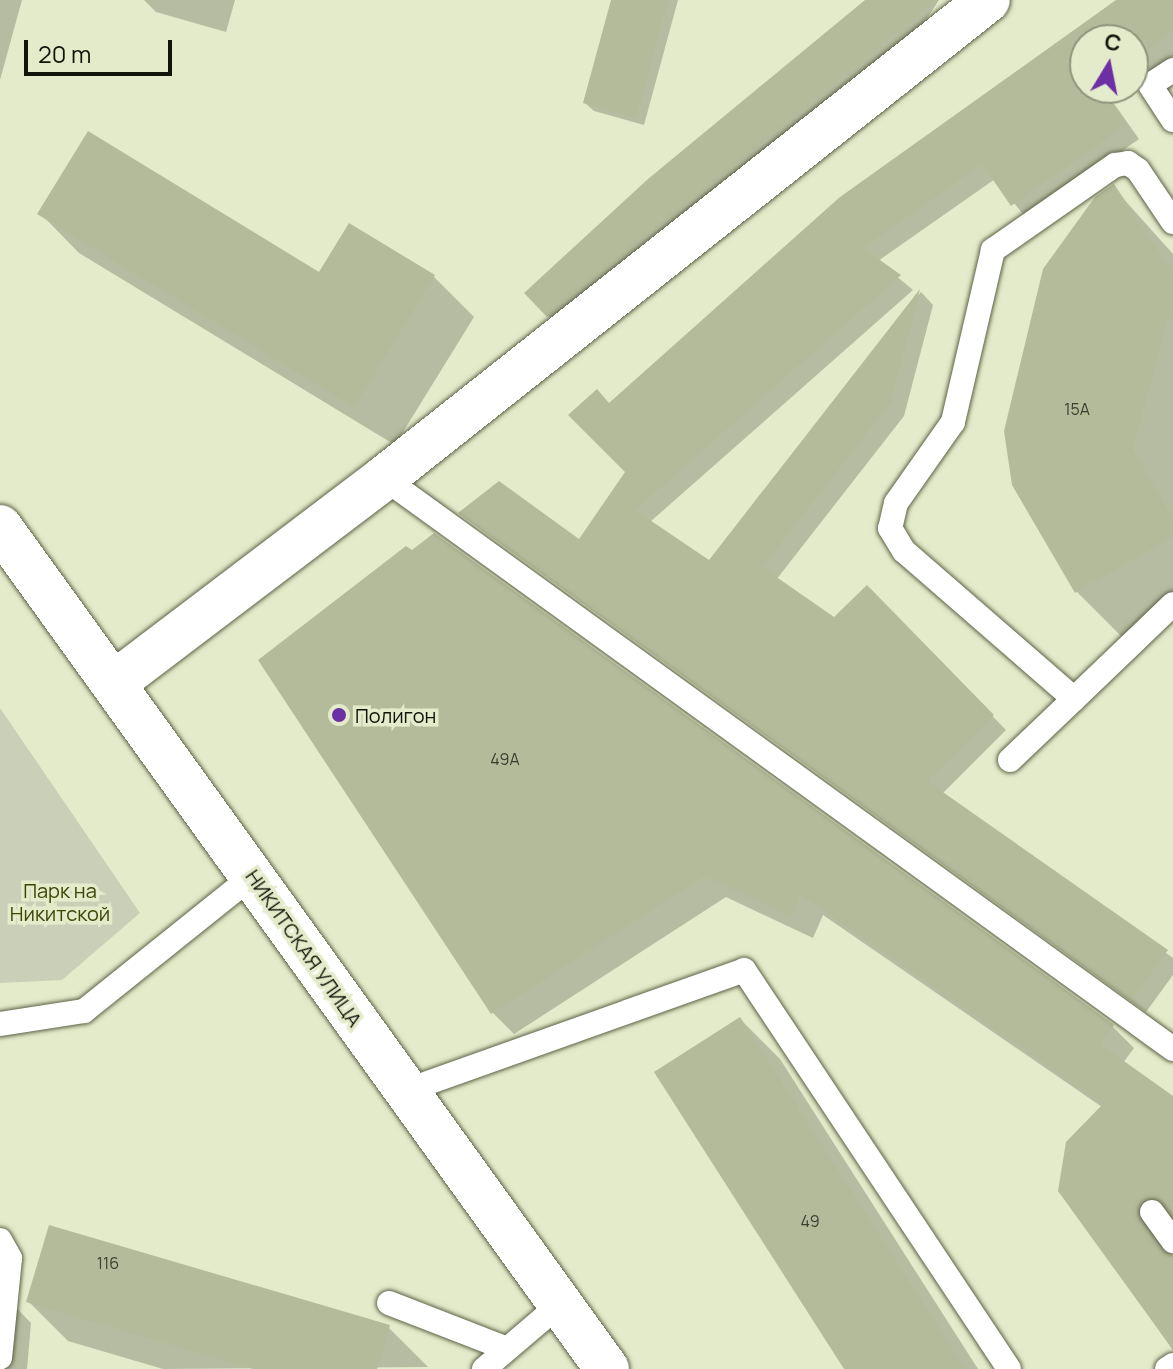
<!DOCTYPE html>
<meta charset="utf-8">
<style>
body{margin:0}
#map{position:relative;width:1173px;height:1369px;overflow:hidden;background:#e3ebca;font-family:Manrope,sans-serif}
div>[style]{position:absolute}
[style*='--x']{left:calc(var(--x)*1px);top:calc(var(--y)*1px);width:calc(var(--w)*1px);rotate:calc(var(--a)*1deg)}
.green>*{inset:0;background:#cacfb8}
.shadow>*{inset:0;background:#0003}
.building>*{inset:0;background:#b4bb9b}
.roads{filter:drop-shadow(0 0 2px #5d6346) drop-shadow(0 0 2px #5d6346)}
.lane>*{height:24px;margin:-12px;padding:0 12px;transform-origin:12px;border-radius:12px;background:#fff}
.street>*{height:44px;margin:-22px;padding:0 22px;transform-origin:22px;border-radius:22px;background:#fff}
.secondary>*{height:44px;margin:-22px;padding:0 22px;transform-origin:22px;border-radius:22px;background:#fff}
.dots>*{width:22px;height:22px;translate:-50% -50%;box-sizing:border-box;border:4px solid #e3ebca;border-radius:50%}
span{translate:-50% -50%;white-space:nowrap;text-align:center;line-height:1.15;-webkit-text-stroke:7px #e3ebca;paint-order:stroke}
.number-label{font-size:16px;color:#3a3e2e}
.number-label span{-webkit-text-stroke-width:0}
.poi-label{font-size:20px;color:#121409}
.left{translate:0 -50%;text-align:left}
.park-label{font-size:20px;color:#3d4505}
.street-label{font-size:20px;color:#121409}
.north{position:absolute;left:1069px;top:24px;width:80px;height:80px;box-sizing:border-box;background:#e3ebca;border:2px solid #8f957d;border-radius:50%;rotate:10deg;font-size:22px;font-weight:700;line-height:32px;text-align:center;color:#121409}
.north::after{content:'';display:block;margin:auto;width:28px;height:36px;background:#6c2fa4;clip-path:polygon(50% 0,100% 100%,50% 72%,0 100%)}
.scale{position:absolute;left:24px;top:40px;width:148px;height:36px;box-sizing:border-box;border:4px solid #121409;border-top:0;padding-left:10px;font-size:24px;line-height:28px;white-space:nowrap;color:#121409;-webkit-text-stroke:6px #e3ebca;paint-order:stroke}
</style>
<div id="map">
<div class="green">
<div style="clip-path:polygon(0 708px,140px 913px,62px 980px,0 983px)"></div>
</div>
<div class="shadow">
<div style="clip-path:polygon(0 0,22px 0,0 80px)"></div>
<div style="clip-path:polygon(144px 0,235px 0,226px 32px,156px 12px)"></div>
<div style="clip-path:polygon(613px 0,678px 0,644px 125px,594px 111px,585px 103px)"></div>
<div style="clip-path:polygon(866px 0,939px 0,919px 30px,557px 324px,548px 316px)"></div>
<div style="clip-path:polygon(1119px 0,1173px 0,1173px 56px,1133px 82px,1133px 40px,1085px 40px,1085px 88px,1124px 88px,1110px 98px,1139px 139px,1026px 218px,995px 179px,878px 261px,913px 290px,650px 522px,709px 562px,921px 292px,933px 305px,904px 416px,776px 580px,834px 620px,867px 588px,1006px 730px,942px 794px,1173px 958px,1173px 975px,1146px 1012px,461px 514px,580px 542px,627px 472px,609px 405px)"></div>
<div style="clip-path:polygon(1113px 187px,1173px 254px,1173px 607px,1122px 637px,1077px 592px)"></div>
<div style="clip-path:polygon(40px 213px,319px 274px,349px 226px,434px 277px,474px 317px,395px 445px,79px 253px)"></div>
<div style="clip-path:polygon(260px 661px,1112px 1026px,1134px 1048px,1123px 1063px,1173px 1098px,1173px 1218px,1159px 1227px,1161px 1244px,1173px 1256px,1173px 1350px,1061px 1191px,1102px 1107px,823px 915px,813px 938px,726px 897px,514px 1034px,493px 1013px)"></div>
<div style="clip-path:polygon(740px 1019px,780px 1059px,978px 1369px,846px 1369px)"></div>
<div style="clip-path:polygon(0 1291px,31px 1323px,27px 1369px,0 1369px)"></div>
<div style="clip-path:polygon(28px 1301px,388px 1327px,428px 1367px,163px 1369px,68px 1341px)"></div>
</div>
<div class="building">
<div style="clip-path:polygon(611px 0,668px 0,636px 118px,583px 103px)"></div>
<div style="clip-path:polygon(865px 0,937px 0,547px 317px,524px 293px,648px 179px)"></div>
<div style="clip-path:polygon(1116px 0,1173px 0,1173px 31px,1133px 59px,1133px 40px,1085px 40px,1085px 88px,1101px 88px,1127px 124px,1011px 206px,982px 164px,863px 248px,901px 275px,635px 510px,709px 560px,920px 289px,891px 402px,762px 567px,834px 617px,867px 585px,994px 715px,927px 781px,1168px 950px,1131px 1000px,458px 513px,499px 481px,579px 539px,625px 472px,568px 415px,597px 389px,609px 403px,840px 197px)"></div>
<div style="clip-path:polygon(88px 131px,319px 272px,349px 223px,435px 275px,354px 407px,37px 214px)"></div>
<div style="clip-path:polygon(1114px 184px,1173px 273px,1173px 317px,1166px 322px,1133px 450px,1173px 519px,1173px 536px,1075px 593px,1012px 485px,1004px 431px,1043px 269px,1095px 197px)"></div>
<div style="clip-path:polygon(434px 533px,1114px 1025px,1100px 1044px,1173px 1096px,1173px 1215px,1151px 1197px,1143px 1200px,1137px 1213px,1161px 1250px,1173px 1256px,1173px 1350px,1058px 1191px,1066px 1142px,1103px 1104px,801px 895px,791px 917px,704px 876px,491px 1014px,258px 660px,406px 546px,412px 550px)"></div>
<div style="clip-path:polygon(740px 1017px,965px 1369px,844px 1369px,654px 1072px)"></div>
<div style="clip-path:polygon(49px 1225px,390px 1325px,377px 1369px,253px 1369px,26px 1302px)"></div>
</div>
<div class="roads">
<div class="lane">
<div style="--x:1173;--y:70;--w:27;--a:147"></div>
<div style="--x:1150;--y:85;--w:42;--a:56.7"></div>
<div style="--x:1173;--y:222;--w:63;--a:-123.9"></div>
<div style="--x:1138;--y:170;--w:12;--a:-145"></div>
<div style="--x:1128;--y:163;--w:13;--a:171"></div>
<div style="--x:1115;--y:165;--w:149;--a:145.1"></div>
<div style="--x:993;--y:250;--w:177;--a:103.1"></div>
<div style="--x:953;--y:422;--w:99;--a:125.1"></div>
<div style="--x:896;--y:503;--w:26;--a:103"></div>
<div style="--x:890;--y:528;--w:27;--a:59"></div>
<div style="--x:904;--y:551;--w:225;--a:41"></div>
<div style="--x:1074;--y:699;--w:137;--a:-43.8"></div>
<div style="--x:384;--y:478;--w:974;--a:35.89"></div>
<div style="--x:1010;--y:760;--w:88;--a:-43.6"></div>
<div style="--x:0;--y:1024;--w:85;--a:-8.8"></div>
<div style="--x:84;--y:1011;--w:218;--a:-38.7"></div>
<div style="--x:405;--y:1091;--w:360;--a:-19.6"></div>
<div style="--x:744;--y:970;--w:479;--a:56.4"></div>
<div style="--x:1152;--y:1212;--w:36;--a:54"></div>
<div style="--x:0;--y:1240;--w:21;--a:61"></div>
<div style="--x:10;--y:1258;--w:100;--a:95.7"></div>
<div style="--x:389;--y:1303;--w:124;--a:21.2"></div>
<div style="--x:484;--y:1369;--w:100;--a:-40.5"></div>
<div style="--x:1167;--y:1369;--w:7;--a:-34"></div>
</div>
<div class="street">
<div style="--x:114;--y:683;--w:339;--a:-37.2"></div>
<div style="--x:384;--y:478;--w:770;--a:-38.36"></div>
</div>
<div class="secondary">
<div style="--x:0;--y:527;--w:1038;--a:54.21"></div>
</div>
</div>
<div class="dots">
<div style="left:339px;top:715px;background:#6c2fa4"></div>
</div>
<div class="number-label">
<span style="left:1077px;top:409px">15А</span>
<span style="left:505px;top:759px">49А</span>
<span style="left:810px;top:1221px">49</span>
<span style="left:108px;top:1263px">116</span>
</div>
<div class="poi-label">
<span class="left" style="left:355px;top:715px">Полигон</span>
</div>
<div class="park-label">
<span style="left:60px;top:902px">Парк на<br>Никитской</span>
</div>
<div class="street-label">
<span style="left:304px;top:948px;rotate:55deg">НИКИТСКАЯ УЛИЦА</span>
</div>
<div class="north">С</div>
<div class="scale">20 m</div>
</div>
